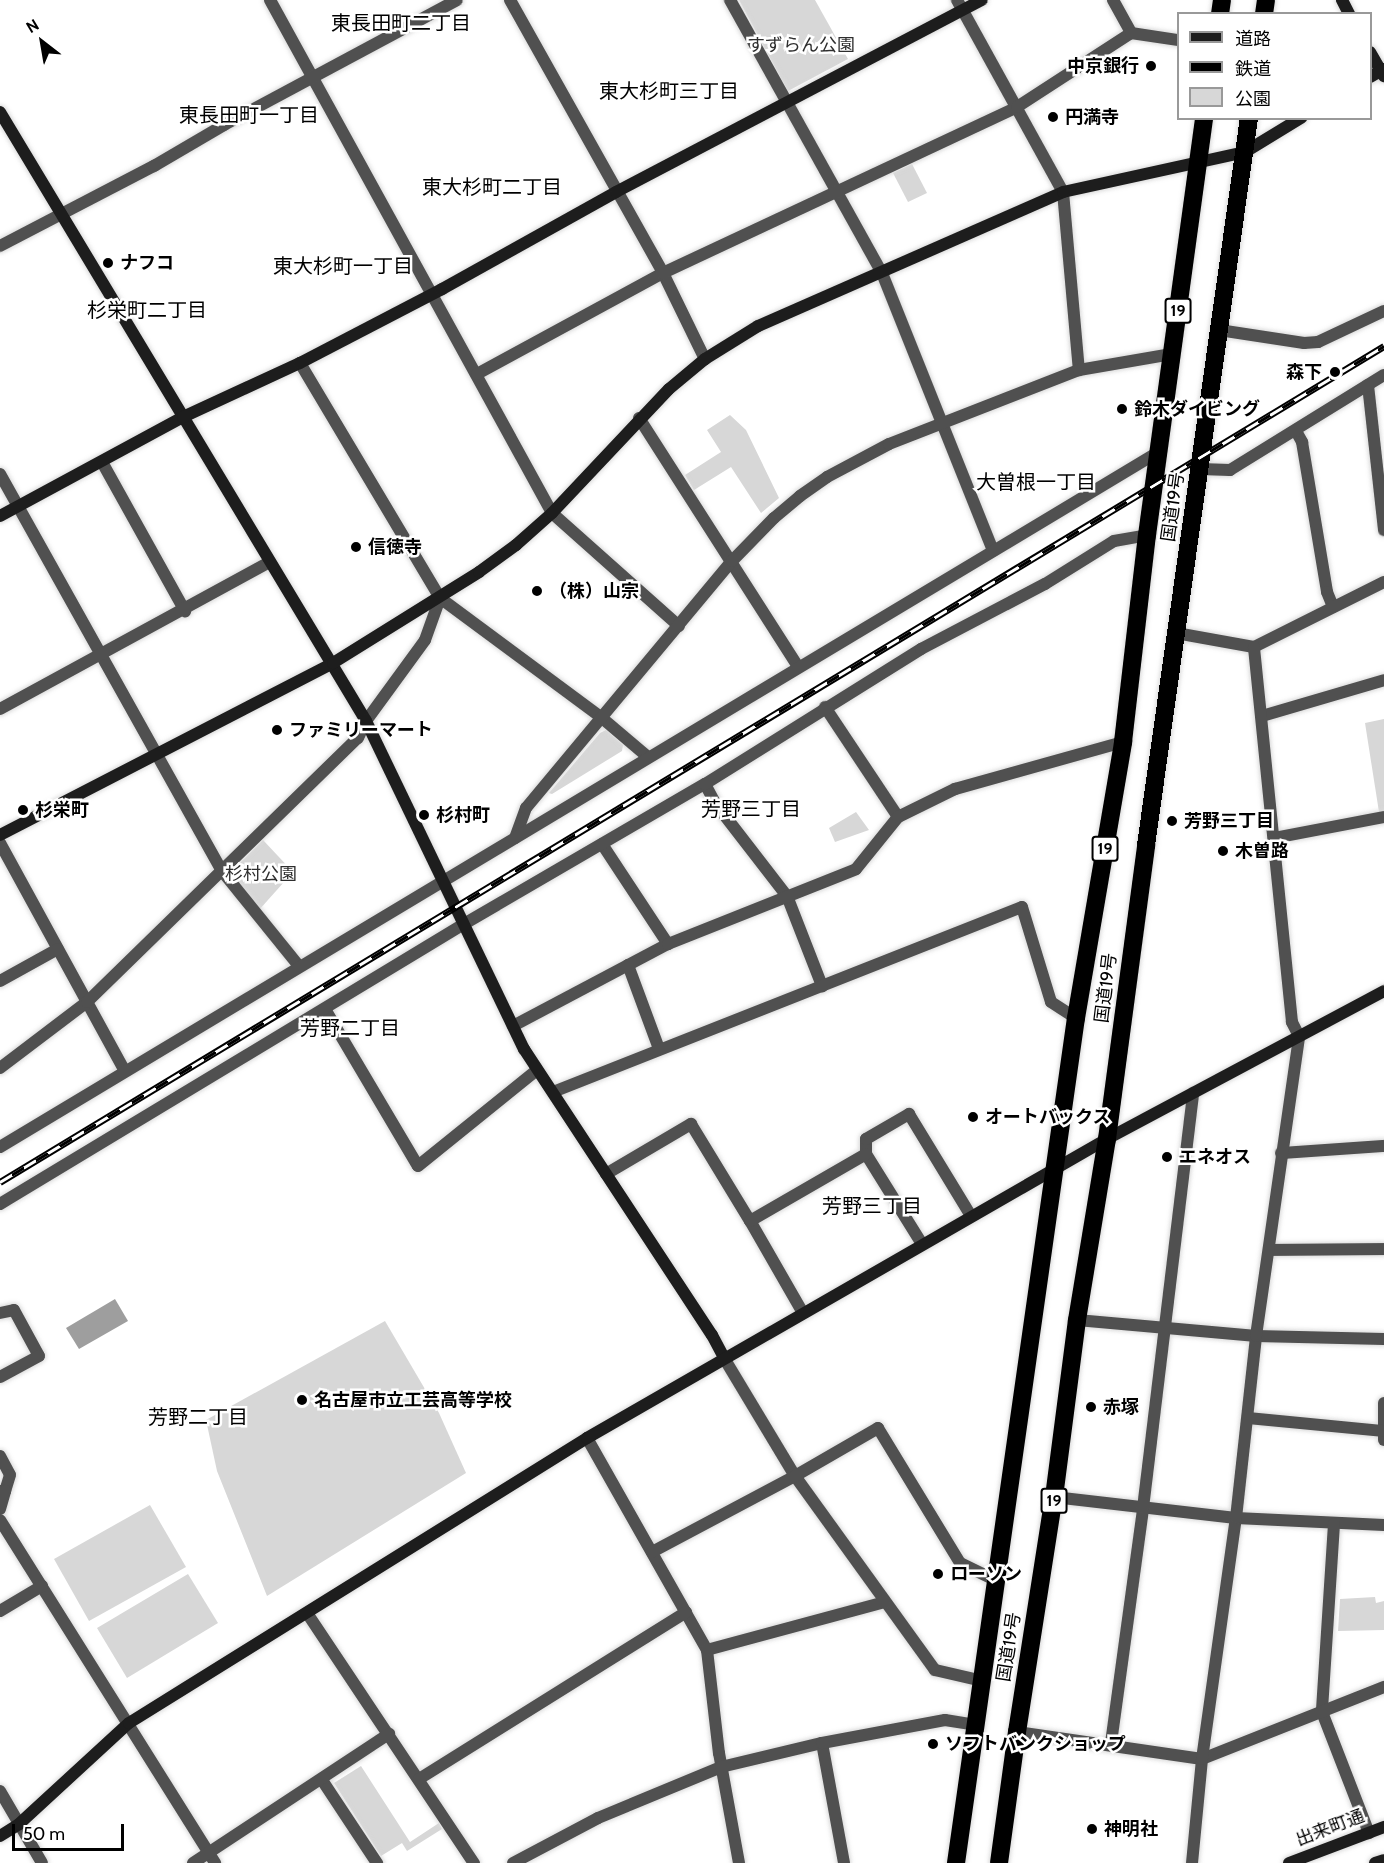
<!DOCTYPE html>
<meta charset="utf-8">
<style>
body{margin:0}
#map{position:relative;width:1384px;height:1863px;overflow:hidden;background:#fff;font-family:Cabin,"Noto Sans JP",sans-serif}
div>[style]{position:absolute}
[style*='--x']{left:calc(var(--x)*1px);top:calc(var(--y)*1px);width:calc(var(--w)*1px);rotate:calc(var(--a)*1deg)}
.green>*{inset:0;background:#d7d7d7}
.water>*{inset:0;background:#9e9e9e}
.roads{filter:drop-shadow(0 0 2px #dbdbdb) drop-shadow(0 0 2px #dbdbdb)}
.street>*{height:12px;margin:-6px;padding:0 6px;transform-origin:6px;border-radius:6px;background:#505050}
.secondary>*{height:12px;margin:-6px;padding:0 6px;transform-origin:6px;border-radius:6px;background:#1d1d1d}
.highway>*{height:18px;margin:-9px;padding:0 9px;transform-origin:9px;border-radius:9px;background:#000}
.rail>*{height:7px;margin-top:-3.5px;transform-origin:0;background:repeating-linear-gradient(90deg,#fff 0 14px,#000 0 28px);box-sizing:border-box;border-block:2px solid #000}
.dots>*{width:16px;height:16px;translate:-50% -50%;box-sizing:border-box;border:3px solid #fff;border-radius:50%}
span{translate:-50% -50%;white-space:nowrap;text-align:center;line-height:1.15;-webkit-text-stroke:5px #fff;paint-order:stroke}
.shield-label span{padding:2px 4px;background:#fff;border:2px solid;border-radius:4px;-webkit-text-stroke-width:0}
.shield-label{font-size:16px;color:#000;font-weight:700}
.park-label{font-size:18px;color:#2e2e2e}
.poi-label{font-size:18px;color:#000;font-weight:700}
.right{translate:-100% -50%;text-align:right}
.left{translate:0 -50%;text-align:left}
.street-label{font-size:18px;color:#000}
.neighbourhood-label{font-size:20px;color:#000}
.legend{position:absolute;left:1177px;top:12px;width:195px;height:108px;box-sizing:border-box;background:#fff;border:2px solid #999;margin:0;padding:8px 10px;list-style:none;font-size:18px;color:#000}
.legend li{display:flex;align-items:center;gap:12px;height:30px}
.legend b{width:30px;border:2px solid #999}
.north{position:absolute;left:12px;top:12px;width:60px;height:60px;-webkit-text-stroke:4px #fff;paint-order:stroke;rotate:329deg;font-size:16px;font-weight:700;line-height:24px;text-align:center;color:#000}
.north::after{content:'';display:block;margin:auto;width:21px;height:27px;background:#000;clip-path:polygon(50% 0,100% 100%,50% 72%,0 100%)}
.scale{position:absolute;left:12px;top:1824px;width:112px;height:27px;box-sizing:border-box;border:3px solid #000;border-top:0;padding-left:8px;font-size:18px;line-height:21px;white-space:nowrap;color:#000;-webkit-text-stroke:4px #fff;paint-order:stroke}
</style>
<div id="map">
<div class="green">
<div style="clip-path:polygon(739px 0,815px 0,848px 59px,788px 91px)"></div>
<div style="clip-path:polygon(912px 164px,927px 193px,908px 202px,893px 173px)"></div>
<div style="clip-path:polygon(730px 415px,746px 430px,779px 498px,761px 513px,731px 467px,694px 490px,685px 475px,721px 452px,707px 430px)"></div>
<div style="clip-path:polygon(1384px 719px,1384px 811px,1379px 812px,1365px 723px)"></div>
<div style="clip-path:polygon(606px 730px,623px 745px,622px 751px,552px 794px,549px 793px,600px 733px)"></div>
<div style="clip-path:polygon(856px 812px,869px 830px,835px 842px,829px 828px)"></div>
<div style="clip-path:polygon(263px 840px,293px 872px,259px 910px,233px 877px,233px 870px)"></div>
<div style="clip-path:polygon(385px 1321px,439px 1413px,466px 1473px,267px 1596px,217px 1471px,206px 1420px)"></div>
<div style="clip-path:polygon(150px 1505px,186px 1567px,89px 1621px,54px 1559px)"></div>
<div style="clip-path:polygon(188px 1574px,218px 1623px,127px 1678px,97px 1628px)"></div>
<div style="clip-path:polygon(1375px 1597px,1376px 1603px,1384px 1601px,1384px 1630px,1338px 1631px,1340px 1599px)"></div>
<div style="clip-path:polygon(361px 1766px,410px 1842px,439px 1823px,442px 1829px,407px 1851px,402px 1843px,381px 1856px,334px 1783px)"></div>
</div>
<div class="water">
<div style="clip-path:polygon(115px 1299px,128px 1321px,79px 1349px,66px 1328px)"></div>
</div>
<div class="roads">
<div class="street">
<div style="--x:270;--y:0;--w:585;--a:61.2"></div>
<div style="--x:552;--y:513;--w:170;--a:41.7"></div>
<div style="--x:510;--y:0;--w:313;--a:60.7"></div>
<div style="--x:663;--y:273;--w:96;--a:64"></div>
<div style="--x:730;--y:0;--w:312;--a:60.9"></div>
<div style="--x:882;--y:273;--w:299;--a:68.2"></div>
<div style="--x:957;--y:0;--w:219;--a:61.1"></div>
<div style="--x:1063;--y:192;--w:179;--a:84.9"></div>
<div style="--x:1113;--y:0;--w:38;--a:61"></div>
<div style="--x:0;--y:246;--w:174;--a:-27.5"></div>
<div style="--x:154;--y:166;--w:81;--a:-30.4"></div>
<div style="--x:224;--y:125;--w:264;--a:-28.2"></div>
<div style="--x:1219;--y:330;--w:86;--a:8.7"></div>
<div style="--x:1304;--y:343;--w:14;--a:-4"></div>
<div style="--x:1318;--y:342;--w:73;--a:-25.2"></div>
<div style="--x:300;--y:363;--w:274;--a:59.2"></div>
<div style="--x:440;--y:598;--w:202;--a:36.5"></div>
<div style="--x:602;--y:718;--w:60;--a:40.3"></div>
<div style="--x:477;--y:374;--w:212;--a:-28.5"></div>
<div style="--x:663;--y:273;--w:391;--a:-25.1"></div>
<div style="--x:1017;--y:107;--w:136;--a:-33"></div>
<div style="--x:1131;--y:33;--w:48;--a:8.5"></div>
<div style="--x:1368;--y:385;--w:146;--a:83.7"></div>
<div style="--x:639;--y:418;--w:295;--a:57.4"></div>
<div style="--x:1296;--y:431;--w:13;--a:61"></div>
<div style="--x:1302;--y:442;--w:152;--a:80.5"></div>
<div style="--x:1327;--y:592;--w:16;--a:68"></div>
<div style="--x:102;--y:462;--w:171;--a:60.9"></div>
<div style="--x:1200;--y:469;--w:30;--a:2"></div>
<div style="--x:1230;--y:470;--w:181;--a:-31.7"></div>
<div style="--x:0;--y:474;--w:455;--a:60.8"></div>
<div style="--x:222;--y:871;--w:122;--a:51"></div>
<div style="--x:1176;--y:633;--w:79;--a:10.2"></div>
<div style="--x:1254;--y:647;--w:145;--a:-26.6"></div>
<div style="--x:825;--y:707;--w:132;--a:56.4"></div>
<div style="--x:0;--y:709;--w:307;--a:-28.6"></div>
<div style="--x:1262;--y:716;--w:127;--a:-16.4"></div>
<div style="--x:705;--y:784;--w:21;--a:62"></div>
<div style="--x:715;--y:803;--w:118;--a:52.3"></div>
<div style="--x:787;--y:896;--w:97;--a:68.7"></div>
<div style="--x:515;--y:838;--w:32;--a:-70"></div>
<div style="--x:526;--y:808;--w:322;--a:-50.2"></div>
<div style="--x:732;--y:561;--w:60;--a:-45.7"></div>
<div style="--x:774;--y:518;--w:34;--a:-40"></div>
<div style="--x:800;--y:496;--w:33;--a:-35"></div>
<div style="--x:827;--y:477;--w:70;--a:-28"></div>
<div style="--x:889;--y:444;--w:204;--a:-21.3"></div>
<div style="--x:1079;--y:370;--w:94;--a:-9.8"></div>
<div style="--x:1274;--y:838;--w:112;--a:-10.8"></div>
<div style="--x:0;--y:843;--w:260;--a:61.3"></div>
<div style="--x:602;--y:844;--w:120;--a:56.6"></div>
<div style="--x:628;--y:965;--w:90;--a:69.7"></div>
<div style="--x:0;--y:981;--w:66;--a:-28.9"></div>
<div style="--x:325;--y:1009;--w:182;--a:59.4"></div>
<div style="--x:418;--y:1166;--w:153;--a:-38.9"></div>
<div style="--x:513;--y:1026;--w:175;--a:-27.9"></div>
<div style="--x:668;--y:944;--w:202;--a:-21.7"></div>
<div style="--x:856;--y:869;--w:67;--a:-51.1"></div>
<div style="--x:898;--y:817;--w:64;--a:-26.2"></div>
<div style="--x:955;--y:789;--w:174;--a:-15.6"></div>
<div style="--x:0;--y:1068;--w:109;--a:-37.2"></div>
<div style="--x:87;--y:1002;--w:378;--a:-44.3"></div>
<div style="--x:358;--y:738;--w:19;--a:-65"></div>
<div style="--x:366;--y:721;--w:100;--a:-53.9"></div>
<div style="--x:425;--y:640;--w:45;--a:-70.3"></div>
<div style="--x:553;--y:1092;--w:504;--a:-21.53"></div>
<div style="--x:1022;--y:907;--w:99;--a:73"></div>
<div style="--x:1051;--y:1002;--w:30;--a:33"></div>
<div style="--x:0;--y:1147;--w:1353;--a:-30.96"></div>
<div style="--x:1281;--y:1153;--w:103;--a:-3.9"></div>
<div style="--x:606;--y:1174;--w:99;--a:-30.5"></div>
<div style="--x:691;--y:1124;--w:114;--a:58.7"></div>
<div style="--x:0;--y:1204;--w:542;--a:-31.11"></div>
<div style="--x:464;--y:924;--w:279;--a:-30.2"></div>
<div style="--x:705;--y:784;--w:255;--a:-32"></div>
<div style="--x:921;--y:649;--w:140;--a:-27.7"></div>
<div style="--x:1045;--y:584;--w:81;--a:-31.9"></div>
<div style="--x:1114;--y:541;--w:34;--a:-10"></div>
<div style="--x:922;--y:1244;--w:106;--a:-121.9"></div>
<div style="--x:866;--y:1154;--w:15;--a:-90"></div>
<div style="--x:866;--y:1139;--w:50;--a:-30.2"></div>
<div style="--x:909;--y:1114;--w:119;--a:58.7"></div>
<div style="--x:1269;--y:1250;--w:115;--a:-0.5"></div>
<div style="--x:0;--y:1313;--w:14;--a:-12"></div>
<div style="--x:14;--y:1310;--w:52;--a:61.5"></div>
<div style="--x:39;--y:1356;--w:44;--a:151.7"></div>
<div style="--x:803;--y:1313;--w:106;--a:-119.9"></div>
<div style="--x:750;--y:1221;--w:134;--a:-30"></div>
<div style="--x:1077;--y:1320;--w:180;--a:5.1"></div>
<div style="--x:1256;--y:1336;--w:128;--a:1.3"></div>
<div style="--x:724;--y:1358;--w:138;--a:59"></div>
<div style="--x:795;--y:1476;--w:239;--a:54.2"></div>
<div style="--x:935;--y:1670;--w:49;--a:12.9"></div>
<div style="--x:1384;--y:1403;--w:37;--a:90"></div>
<div style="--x:1248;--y:1418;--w:137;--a:5.5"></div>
<div style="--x:587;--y:1438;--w:244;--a:60.5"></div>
<div style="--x:707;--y:1650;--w:104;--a:83.4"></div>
<div style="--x:719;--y:1753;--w:112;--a:79.7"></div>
<div style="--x:0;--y:1456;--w:21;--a:62"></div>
<div style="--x:10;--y:1475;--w:17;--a:107"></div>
<div style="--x:5;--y:1491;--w:5;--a:180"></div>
<div style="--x:1054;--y:1497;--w:183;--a:6.6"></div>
<div style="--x:1236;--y:1518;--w:148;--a:2.7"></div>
<div style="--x:0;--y:1509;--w:19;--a:-74"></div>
<div style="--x:0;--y:1520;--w:405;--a:57.9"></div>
<div style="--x:1334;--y:1524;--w:188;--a:93.7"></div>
<div style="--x:1322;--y:1712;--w:130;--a:68.8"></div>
<div style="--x:652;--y:1552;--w:162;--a:-28"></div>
<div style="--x:795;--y:1476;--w:96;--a:-30"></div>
<div style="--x:878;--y:1428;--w:158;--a:58.7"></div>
<div style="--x:960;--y:1563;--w:41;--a:25.9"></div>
<div style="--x:0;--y:1611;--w:49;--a:-30.8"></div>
<div style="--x:307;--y:1613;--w:301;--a:56.3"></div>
<div style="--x:707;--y:1650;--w:184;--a:-15.1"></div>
<div style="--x:1017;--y:1732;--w:187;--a:8.3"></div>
<div style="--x:1202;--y:1759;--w:196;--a:-21.6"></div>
<div style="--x:822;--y:1743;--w:122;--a:79.6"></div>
<div style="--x:1111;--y:1743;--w:237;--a:-82.2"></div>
<div style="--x:1143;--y:1508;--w:418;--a:-83.1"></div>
<div style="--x:419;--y:1779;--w:315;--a:-32"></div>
<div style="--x:322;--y:1780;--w:100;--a:56.5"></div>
<div style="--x:0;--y:1791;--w:83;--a:59.7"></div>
<div style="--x:193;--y:1863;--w:235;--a:-33.4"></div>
<div style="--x:513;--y:1863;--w:96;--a:-27.9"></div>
<div style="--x:598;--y:1818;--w:133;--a:-22.5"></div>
<div style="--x:721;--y:1767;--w:104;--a:-13.4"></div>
<div style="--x:822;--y:1743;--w:125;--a:-10.6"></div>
<div style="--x:945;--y:1720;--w:31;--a:9"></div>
<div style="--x:1192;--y:1863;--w:104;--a:-84.5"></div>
<div style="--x:1202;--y:1759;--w:243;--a:-82"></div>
<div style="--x:1236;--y:1518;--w:183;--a:-83.7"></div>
<div style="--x:1256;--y:1336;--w:303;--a:-81.8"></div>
<div style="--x:1299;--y:1036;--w:16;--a:-117"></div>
<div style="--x:1292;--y:1022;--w:377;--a:-95.8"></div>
</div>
<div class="secondary">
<div style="--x:1342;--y:0;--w:16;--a:63"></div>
<div style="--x:1370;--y:52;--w:28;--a:60"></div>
<div style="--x:1370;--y:77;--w:16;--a:-30"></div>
<div style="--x:0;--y:112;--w:711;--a:58.99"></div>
<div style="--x:366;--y:721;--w:364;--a:64.3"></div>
<div style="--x:524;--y:1049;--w:342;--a:56.7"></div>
<div style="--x:712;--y:1335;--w:26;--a:62"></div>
<div style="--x:0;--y:516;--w:208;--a:-28.4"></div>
<div style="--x:183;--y:417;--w:129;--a:-24.8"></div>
<div style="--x:300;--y:363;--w:160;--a:-27.5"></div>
<div style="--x:442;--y:289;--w:199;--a:-29.1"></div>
<div style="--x:616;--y:192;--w:413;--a:-27.7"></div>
<div style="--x:0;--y:835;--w:375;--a:-27.3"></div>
<div style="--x:333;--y:663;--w:172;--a:-31.9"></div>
<div style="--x:479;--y:572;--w:46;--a:-36.1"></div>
<div style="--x:516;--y:545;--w:48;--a:-41.6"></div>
<div style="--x:552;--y:513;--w:170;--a:-46.7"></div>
<div style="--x:669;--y:389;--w:47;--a:-39.8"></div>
<div style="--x:705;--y:359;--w:62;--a:-31.9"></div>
<div style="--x:758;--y:326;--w:333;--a:-23.7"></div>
<div style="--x:1063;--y:192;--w:186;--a:-12.4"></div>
<div style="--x:1245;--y:152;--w:66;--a:-31.3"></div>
<div style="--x:0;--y:1836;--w:22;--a:-32"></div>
<div style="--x:19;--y:1824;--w:149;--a:-42.6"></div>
<div style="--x:129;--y:1723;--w:539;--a:-31.89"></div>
<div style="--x:587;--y:1438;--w:600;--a:-29.9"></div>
<div style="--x:1107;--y:1139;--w:314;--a:-28.1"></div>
<div style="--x:1289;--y:1863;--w:102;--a:-20.8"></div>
<div style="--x:1375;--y:1863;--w:9;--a:-18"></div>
</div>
<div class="highway">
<div style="--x:1220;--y:14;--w:14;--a:-82"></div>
<div style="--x:1264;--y:14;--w:14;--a:-82"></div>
<div style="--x:956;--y:1863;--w:853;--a:-81.92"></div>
<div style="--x:1076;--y:1018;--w:280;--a:-80.3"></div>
<div style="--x:1123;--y:742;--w:208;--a:-83.4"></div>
<div style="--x:1147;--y:535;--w:421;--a:-82.2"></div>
<div style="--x:999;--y:1863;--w:132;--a:-82.2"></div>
<div style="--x:1017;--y:1732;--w:238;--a:-81.1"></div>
<div style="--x:1054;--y:1497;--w:178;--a:-82.6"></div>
<div style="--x:1077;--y:1320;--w:183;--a:-80.6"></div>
<div style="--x:1107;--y:1139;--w:297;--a:-82.4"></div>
<div style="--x:1146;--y:845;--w:734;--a:-81.94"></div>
</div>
</div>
<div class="rail">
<div style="--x:0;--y:1182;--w:1617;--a:-31.13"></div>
</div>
<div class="dots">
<div style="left:1151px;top:66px;background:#000"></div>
<div style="left:1053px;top:117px;background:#000"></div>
<div style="left:108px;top:263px;background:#000"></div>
<div style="left:1335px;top:372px;background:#000"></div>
<div style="left:1122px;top:409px;background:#000"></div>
<div style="left:356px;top:547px;background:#000"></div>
<div style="left:537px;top:591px;background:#000"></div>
<div style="left:277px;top:730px;background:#000"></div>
<div style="left:23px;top:810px;background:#000"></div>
<div style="left:424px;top:815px;background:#000"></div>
<div style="left:1172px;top:821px;background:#000"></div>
<div style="left:1223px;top:851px;background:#000"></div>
<div style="left:973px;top:1117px;background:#000"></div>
<div style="left:1167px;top:1157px;background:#000"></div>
<div style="left:302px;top:1400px;background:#000"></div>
<div style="left:1091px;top:1407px;background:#000"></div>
<div style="left:938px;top:1574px;background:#000"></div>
<div style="left:933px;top:1744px;background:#000"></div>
<div style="left:1092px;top:1829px;background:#000"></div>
</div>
<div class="shield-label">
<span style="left:1178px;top:311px">19</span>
<span style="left:1105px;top:849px">19</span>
<span style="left:1054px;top:1501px">19</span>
</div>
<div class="park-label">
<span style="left:801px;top:45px">すずらん公園</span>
<span style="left:261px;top:874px">杉村公園</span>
</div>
<div class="poi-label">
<span class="right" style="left:1139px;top:66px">中京銀行</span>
<span class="left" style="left:1065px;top:117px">円満寺</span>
<span class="left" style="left:120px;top:263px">ナフコ</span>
<span class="right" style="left:1322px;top:372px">森下</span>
<span class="left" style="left:1134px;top:409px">鈴木ダイビング</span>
<span class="left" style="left:368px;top:547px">信徳寺</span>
<span class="left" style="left:549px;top:591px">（株）山宗</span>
<span class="left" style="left:289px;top:730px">ファミリーマート</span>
<span class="left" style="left:35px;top:810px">杉栄町</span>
<span class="left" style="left:436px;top:815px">杉村町</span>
<span class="left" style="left:1184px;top:821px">芳野三丁目</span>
<span class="left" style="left:1235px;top:851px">木曽路</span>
<span class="left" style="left:985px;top:1117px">オートバックス</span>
<span class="left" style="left:1179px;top:1157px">エネオス</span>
<span class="left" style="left:314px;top:1400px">名古屋市立工芸高等学校</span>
<span class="left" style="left:1103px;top:1407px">赤塚</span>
<span class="left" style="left:950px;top:1574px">ローソン</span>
<span class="left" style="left:945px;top:1744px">ソフトバンクショップ</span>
<span class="left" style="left:1104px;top:1829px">神明社</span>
</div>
<div class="street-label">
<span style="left:1173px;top:507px;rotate:-82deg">国道19号</span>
<span style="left:1106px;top:988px;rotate:-83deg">国道19号</span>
<span style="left:1009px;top:1647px;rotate:-81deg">国道19号</span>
<span style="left:1330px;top:1828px;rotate:-21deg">出来町通</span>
</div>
<div class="neighbourhood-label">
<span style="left:401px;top:23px">東長田町二丁目</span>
<span style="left:669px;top:91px">東大杉町三丁目</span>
<span style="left:249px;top:115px">東長田町一丁目</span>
<span style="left:492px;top:187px">東大杉町二丁目</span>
<span style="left:343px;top:266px">東大杉町一丁目</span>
<span style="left:147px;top:310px">杉栄町二丁目</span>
<span style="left:1036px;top:482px">大曽根一丁目</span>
<span style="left:751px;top:809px">芳野三丁目</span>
<span style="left:350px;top:1028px">芳野二丁目</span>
<span style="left:872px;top:1206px">芳野三丁目</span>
<span style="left:198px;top:1417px">芳野二丁目</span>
</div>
<ul class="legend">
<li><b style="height:8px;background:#1d1d1d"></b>道路</li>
<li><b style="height:8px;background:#000"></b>鉄道</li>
<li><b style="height:16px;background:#d7d7d7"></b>公園</li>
</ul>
<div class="north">N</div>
<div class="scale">50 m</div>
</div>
